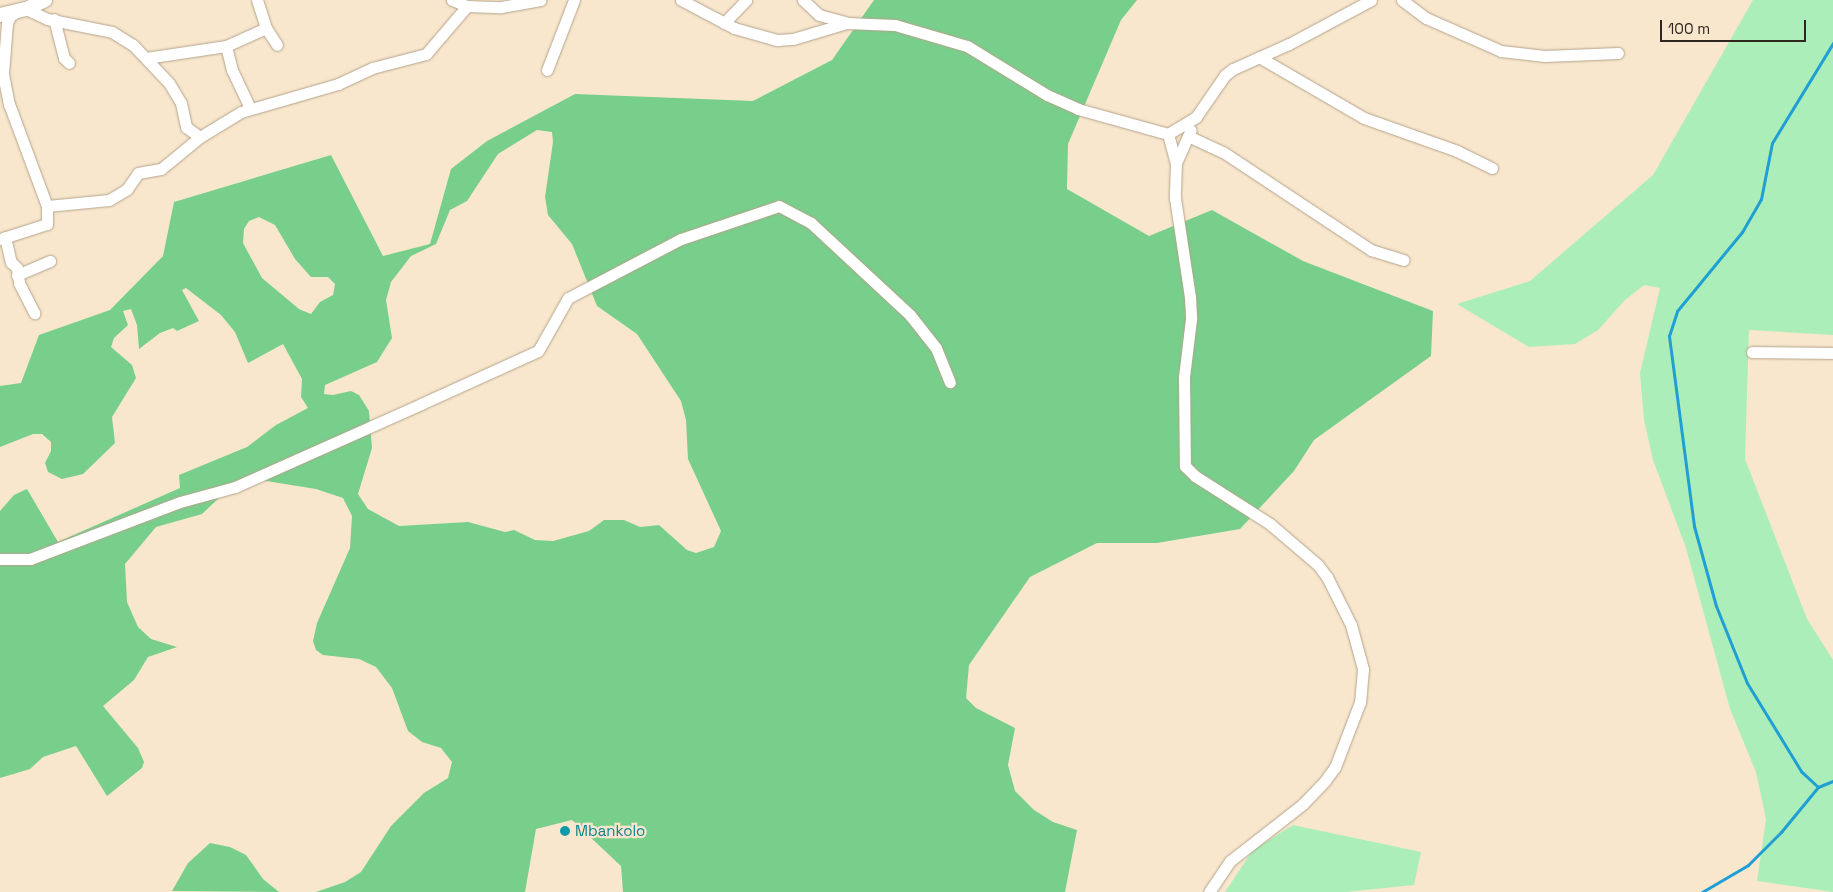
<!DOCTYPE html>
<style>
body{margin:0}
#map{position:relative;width:1833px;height:892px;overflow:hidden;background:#f8e7cd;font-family:"Space Grotesk",sans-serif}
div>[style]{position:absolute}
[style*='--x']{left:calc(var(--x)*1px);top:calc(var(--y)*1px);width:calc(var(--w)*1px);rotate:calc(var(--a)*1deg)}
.green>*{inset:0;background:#aceeb9}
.forest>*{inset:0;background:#78cf8c}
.stream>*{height:3px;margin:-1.5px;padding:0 1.5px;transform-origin:1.5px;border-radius:1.5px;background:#1f9fd4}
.roads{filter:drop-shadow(0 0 1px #b4a38b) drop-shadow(0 0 1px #b4a38b)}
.minor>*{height:11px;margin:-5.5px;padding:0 5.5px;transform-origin:5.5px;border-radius:5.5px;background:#fff}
.tertiary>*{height:14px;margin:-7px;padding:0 7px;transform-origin:7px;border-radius:7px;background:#fff}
.dots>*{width:14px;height:14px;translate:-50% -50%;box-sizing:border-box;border:2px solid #f8e7cd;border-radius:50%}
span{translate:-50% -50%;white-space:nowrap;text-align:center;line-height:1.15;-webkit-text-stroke:4.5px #f8e7cd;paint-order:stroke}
.culture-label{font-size:15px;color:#0d838f}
.left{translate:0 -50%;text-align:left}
.scale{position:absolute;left:1660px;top:20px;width:146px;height:22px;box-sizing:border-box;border:2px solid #2e271e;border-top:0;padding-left:6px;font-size:15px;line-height:18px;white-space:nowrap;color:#2e271e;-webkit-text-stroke:4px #f8e7cd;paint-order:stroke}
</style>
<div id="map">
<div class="green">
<div style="clip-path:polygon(1753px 0,1833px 0,1833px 335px,1749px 330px,1745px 459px,1807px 619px,1833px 660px,1833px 892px,1757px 881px,1766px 819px,1756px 772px,1730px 709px,1686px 548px,1653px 460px,1644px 420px,1640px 373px,1660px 288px,1644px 285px,1625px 300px,1598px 330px,1575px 344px,1529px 347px,1457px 304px,1530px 281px,1653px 175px)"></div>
<div style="clip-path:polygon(1293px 825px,1421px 852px,1414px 885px,1346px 892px,1225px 892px,1253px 850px)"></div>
</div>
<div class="forest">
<div style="clip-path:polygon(evenodd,874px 0,1137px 0,1121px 20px,1068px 144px,1067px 189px,1149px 236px,1212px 210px,1303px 261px,1433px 311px,1431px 356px,1314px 440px,1294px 471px,1240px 529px,1157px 543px,1097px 543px,1030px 577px,969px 665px,966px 698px,976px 708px,1015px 728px,1008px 765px,1015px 791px,1034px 810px,1053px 822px,1077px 830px,1065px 892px,623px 892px,621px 866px,572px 820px,536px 829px,525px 892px,316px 892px,345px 882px,361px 872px,391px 826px,424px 793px,448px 778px,452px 762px,441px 748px,422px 742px,408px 731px,392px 688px,376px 667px,359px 659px,323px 655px,316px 650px,313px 641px,317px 623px,350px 548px,352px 516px,343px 498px,316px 489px,247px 478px,237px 481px,202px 514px,156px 527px,125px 564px,127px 602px,138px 627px,151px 639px,177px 647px,148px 657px,134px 680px,103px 706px,138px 748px,144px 762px,142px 768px,107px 796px,76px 746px,43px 757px,30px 769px,0 778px,0 511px,14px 495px,27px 489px,58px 542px,180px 488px,179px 475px,247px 447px,276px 425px,308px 408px,301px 397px,302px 379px,283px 344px,248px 363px,235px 332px,221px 315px,186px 288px,182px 290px,199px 321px,177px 331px,173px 328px,160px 333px,139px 349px,137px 325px,131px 309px,123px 311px,128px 325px,114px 338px,111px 347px,132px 365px,136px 378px,112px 417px,115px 443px,83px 474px,62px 479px,48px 472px,45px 463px,51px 451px,51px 442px,42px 434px,33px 434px,0 447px,0 386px,21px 383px,39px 335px,110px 310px,163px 256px,174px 202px,331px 155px,383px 256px,430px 244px,451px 169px,487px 141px,575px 94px,753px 101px,832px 60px,874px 0,537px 130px,552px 132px,553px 142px,545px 197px,548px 215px,572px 244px,597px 306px,637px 334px,681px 401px,686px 420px,688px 459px,721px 531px,714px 547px,696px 553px,687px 550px,659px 525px,640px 527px,624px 520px,604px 520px,589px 531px,553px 541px,535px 540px,514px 530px,505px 532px,468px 522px,399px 526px,368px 509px,358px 494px,372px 448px,369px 411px,359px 395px,351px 391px,333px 395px,324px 394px,325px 385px,377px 362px,392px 338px,386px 300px,391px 282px,411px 256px,436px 244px,450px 210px,467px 201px,498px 154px,537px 130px,874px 0,259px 217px,275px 225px,295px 259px,311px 277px,328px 277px,335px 284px,333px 295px,320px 302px,311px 314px,299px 309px,262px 278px,243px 243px,244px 229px,249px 221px,259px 217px)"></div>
<div style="clip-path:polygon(210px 843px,230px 847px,246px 855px,263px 879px,279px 892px,172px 891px,188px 863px)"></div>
</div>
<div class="stream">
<div style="--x:1818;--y:787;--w:23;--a:-137"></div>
<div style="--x:1801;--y:771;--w:103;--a:-121.5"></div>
<div style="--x:1747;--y:683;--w:83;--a:-111.9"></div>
<div style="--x:1716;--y:606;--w:83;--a:-105.4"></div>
<div style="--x:1694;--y:526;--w:192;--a:-97.5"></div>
<div style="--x:1669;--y:336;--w:26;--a:-72"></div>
<div style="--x:1677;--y:311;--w:102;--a:-50.6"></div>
<div style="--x:1742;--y:232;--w:38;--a:-60"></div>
<div style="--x:1761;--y:199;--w:57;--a:-78.9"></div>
<div style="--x:1772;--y:143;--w:117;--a:-58.6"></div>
<div style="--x:1702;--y:892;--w:53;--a:-30.4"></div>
<div style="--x:1748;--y:865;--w:47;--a:-45"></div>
<div style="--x:1781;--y:832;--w:58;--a:-50.6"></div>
<div style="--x:1818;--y:787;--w:16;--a:-22"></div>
</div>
<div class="roads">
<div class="minor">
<div style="--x:257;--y:0;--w:29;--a:72"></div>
<div style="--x:266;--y:28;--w:20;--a:57"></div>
<div style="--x:452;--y:0;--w:16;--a:22"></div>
<div style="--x:681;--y:0;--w:60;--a:27.8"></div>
<div style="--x:734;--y:28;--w:45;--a:15.6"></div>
<div style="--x:777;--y:40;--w:16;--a:-4"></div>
<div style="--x:793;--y:39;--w:56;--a:-16.5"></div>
<div style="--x:847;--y:23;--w:48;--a:2.4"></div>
<div style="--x:895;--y:25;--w:75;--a:16.3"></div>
<div style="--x:967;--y:46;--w:94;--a:31.5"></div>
<div style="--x:1047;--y:95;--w:34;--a:24"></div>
<div style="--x:1078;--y:109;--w:93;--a:15.5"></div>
<div style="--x:1168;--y:134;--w:33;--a:-31"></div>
<div style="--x:1196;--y:117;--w:51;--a:-55.4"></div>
<div style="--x:1225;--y:75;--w:10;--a:-37"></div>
<div style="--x:1233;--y:69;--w:61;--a:-24.1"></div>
<div style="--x:1289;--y:44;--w:93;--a:-28.2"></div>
<div style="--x:803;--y:0;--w:22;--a:43"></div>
<div style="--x:819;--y:15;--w:27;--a:15"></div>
<div style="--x:1402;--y:0;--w:30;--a:37"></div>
<div style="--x:1426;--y:18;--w:82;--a:23.7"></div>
<div style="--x:1501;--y:51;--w:44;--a:6.5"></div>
<div style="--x:1545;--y:56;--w:73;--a:-2.4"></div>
<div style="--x:26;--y:9;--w:23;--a:25"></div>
<div style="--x:47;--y:19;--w:66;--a:11.3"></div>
<div style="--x:112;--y:32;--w:25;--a:32"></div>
<div style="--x:133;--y:45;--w:52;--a:46.5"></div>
<div style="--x:169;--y:83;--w:23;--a:59"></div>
<div style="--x:181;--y:103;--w:25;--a:78"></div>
<div style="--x:186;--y:127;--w:17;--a:36"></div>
<div style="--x:18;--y:11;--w:9;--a:148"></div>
<div style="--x:10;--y:16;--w:8;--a:113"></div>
<div style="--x:7;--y:23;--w:51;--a:94.5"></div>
<div style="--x:3;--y:74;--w:31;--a:79"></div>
<div style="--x:9;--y:104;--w:109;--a:69.6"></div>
<div style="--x:54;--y:19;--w:40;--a:75.6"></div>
<div style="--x:64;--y:58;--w:7;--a:45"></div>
<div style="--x:724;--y:23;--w:32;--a:-46"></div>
<div style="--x:226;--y:46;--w:44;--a:-24.2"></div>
<div style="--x:1259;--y:57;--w:121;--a:30.2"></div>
<div style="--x:1364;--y:118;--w:99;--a:19.5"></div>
<div style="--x:1457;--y:151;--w:39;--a:26"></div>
<div style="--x:146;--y:58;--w:81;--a:-8.5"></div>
<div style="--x:226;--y:46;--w:25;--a:76"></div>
<div style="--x:232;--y:70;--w:42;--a:64.7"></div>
<div style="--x:547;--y:70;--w:75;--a:-68.9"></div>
<div style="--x:1168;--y:134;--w:30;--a:75"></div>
<div style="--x:1176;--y:163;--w:35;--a:92"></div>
<div style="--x:1175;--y:198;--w:100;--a:81.4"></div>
<div style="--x:1190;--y:297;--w:22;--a:87"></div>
<div style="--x:1191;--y:319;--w:58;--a:96.9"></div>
<div style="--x:1184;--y:377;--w:89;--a:89.4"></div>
<div style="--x:1185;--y:466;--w:14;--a:45"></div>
<div style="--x:1195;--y:476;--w:89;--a:32.6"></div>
<div style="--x:1270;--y:524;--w:63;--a:40.5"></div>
<div style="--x:1318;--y:565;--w:15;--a:53"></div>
<div style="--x:1327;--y:577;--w:54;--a:63.4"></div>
<div style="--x:1351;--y:625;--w:46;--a:74.7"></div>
<div style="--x:1363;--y:669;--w:33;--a:95"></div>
<div style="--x:1360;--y:702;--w:70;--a:111"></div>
<div style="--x:1335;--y:767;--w:17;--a:126"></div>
<div style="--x:1325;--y:781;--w:32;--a:134"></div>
<div style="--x:1303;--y:804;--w:93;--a:142"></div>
<div style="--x:1230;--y:861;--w:37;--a:124"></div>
<div style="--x:1188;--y:136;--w:38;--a:25"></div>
<div style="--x:1223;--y:152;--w:178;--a:33.5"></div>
<div style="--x:1371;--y:250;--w:34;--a:17"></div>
<div style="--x:1176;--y:163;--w:36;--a:-66"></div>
<div style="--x:5;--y:237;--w:26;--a:77"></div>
<div style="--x:11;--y:262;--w:8;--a:45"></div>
<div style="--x:17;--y:268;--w:15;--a:82"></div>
<div style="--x:19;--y:283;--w:34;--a:63"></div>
<div style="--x:0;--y:239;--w:49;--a:-17.7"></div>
<div style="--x:47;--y:224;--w:18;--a:-90"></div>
<div style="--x:47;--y:206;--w:62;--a:-5.5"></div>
<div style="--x:109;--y:200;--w:21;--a:-31"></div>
<div style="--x:127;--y:189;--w:19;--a:-55"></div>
<div style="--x:138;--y:173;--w:23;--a:-10"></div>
<div style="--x:161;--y:169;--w:50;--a:-39.4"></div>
<div style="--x:200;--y:137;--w:48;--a:-31.4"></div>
<div style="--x:241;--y:112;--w:101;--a:-16.1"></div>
<div style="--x:338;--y:84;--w:38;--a:-25"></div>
<div style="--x:372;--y:68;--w:56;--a:-14.5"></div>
<div style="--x:426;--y:54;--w:63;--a:-49.5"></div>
<div style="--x:467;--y:6;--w:34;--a:2"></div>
<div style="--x:501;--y:7;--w:40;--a:-10"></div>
<div style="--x:17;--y:275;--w:36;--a:-23"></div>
<div style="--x:1752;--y:352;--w:81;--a:0.7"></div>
<div style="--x:0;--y:559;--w:30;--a:0"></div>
<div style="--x:30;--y:559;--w:160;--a:-20.8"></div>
<div style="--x:180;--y:502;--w:57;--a:-15.3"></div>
<div style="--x:235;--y:487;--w:204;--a:-24"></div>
<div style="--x:421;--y:404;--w:128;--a:-24.4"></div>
<div style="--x:538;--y:351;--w:61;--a:-60.5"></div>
<div style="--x:568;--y:298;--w:127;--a:-27.6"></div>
<div style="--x:681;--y:239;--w:103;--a:-18.6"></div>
<div style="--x:779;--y:206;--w:36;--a:28"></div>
<div style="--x:811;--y:223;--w:135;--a:42.9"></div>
<div style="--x:910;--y:315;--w:42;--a:51.8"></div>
<div style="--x:936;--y:348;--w:37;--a:68"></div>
</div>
<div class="tertiary">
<div style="--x:0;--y:15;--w:27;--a:-13"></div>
<div style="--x:26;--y:9;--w:21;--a:-25"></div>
</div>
</div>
<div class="dots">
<div style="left:565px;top:831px;background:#0f9aa8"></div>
</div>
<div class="culture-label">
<span class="left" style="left:575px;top:831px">Mbankolo</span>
</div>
<div class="scale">100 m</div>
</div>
